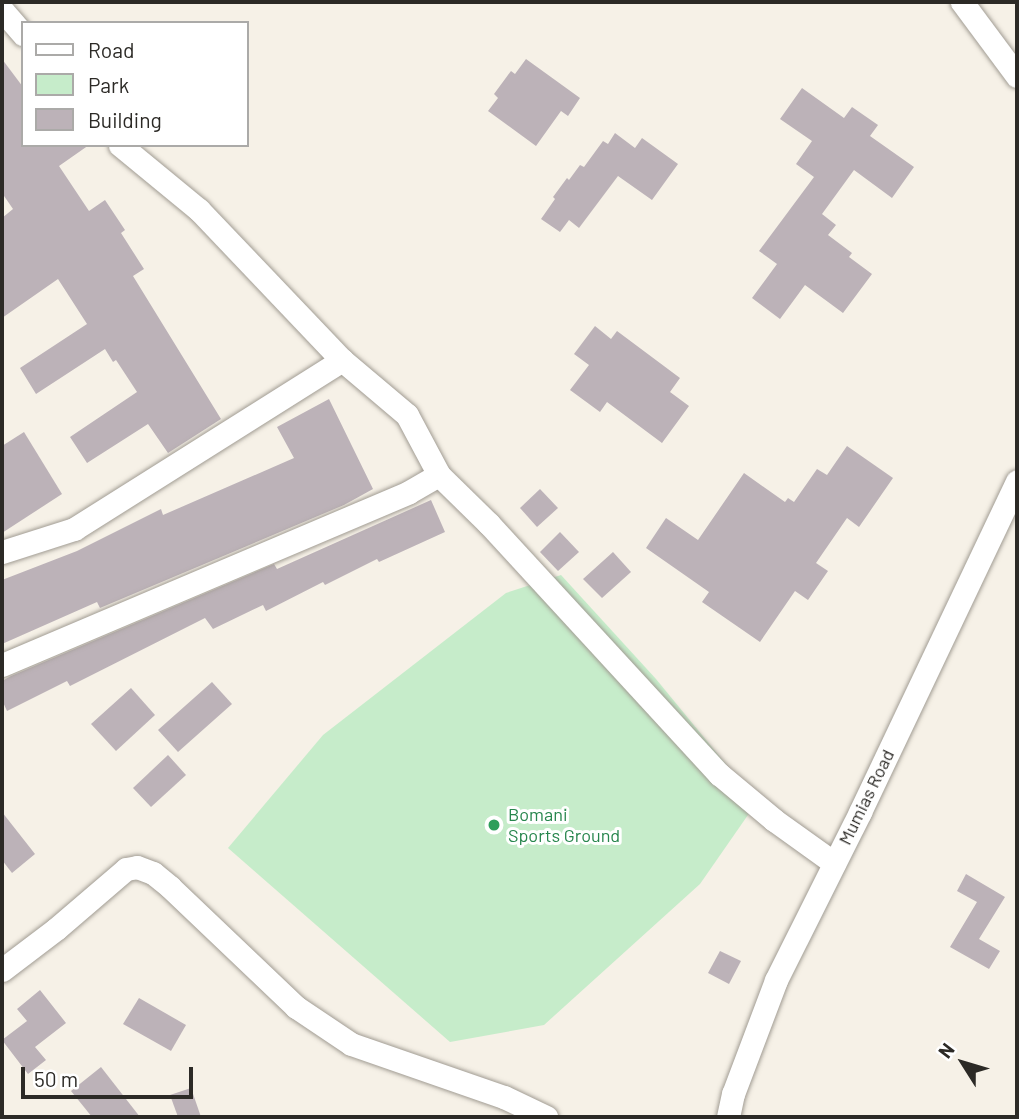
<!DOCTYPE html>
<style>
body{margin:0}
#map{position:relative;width:1019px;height:1119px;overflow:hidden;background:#f6f1e7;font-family:Barlow,sans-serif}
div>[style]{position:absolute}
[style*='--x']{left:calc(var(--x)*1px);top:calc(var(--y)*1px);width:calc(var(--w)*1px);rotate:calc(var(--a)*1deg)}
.green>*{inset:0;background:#c6ecca}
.building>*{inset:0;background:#bcb2b8}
.roads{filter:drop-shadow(0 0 2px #a19c93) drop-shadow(0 0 2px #a19c93)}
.minor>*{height:23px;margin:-11.5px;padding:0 11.5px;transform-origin:11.5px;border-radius:11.5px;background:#fff}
.dots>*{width:19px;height:19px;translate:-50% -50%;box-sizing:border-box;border:4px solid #fff;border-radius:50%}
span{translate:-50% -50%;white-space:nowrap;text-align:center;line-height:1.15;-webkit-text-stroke:6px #fff;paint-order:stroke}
.street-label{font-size:18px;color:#2c2a26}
.leisure-label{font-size:18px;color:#27864d}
.left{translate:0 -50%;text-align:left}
.frame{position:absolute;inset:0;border:4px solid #2c2a26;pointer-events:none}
.legend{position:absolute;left:21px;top:21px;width:228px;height:126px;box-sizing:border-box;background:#fff;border:2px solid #abaaa8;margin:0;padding:9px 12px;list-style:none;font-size:21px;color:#2c2a26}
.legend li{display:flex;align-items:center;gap:14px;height:35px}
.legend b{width:35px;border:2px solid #abaaa8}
.north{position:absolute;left:928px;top:1028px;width:70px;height:70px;-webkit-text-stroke:5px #fff;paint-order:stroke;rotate:307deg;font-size:19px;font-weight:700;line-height:28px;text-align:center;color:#2c2a26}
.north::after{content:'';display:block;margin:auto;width:24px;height:32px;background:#2c2a26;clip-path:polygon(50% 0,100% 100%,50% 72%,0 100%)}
.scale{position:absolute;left:21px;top:1067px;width:172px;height:32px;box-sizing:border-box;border:4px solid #2c2a26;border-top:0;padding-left:9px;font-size:21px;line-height:24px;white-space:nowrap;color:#2c2a26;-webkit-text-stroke:5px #fff;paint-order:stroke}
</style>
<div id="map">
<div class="green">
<div style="clip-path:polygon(561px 575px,656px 679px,757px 802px,700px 884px,544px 1025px,450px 1042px,228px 848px,323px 735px,506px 593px)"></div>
</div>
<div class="building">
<div style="clip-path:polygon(2px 59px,23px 87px,23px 145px,89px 145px,59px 166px,89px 211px,105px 200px,125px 230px,121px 233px,144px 269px,133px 276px,221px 419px,168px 453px,148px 424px,87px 463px,70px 437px,137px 392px,116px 360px,113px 362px,105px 349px,36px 394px,20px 368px,87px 324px,58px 279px,2px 318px,2px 218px,13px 209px,2px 193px)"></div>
<div style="clip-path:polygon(526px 59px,580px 98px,568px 116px,561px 111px,536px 146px,488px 111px,498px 98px,494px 94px,511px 71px,515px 74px)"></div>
<div style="clip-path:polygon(802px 88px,844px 118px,852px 107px,878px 125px,870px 136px,914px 167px,892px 198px,854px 170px,822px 214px,836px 225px,828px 235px,852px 253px,849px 257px,872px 274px,843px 313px,805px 285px,780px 319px,752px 298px,777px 264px,759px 251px,814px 177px,796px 164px,812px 141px,780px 119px)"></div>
<div style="clip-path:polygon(615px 133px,635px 148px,642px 138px,678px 164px,652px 200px,618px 176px,579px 228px,569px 220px,560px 232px,541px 219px,555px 199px,553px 197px,567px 178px,569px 180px,580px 165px,584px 167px,603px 141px,608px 144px)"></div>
<div style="clip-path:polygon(595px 326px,611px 339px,617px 331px,680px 378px,670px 392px,689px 406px,662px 443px,607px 402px,600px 412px,570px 390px,589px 365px,574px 354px)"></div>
<div style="clip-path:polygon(329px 399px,373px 489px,344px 505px,100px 608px,97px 602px,2px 644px,2px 580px,77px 551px,161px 509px,163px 515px,294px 458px,277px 427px)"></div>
<div style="clip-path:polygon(24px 432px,62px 494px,2px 533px,2px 446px)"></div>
<div style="clip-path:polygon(847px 446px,893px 478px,859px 527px,847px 518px,816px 563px,828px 571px,808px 600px,795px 591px,760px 642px,702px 602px,709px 592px,646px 548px,666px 518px,698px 540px,744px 473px,785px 502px,788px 498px,794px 502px,817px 469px,827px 475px)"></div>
<div style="clip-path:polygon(540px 489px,558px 508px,537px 527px,520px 508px)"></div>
<div style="clip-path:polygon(431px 500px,445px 532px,379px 562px,377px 559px,325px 585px,323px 582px,266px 611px,263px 605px,213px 629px,205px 618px,70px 686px,67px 681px,7px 711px,2px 700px,2px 681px,11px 676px,274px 564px,277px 569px)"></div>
<div style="clip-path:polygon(560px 532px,579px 552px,558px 571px,540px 552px)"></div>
<div style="clip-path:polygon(613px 552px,631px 572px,602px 598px,583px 579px)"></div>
<div style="clip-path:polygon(212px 682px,232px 704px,178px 752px,158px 730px)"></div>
<div style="clip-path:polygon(131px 688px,155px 715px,116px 751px,91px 724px)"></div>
<div style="clip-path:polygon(168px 755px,186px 775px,151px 807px,133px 788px)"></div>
<div style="clip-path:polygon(2px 812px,35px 854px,12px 873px,2px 860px)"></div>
<div style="clip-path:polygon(966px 874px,1005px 897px,979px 939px,1000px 951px,989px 969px,950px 947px,977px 902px,957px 891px)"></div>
<div style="clip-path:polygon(720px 951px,741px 961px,729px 984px,708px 973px)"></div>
<div style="clip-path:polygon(40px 990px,66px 1023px,35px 1047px,46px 1060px,28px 1074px,2px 1040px,27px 1021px,17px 1009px)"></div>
<div style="clip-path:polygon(139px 998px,186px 1025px,171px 1051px,123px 1024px)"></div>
<div style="clip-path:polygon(101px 1067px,140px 1117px,92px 1117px,71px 1091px)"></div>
<div style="clip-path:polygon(191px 1088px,201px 1117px,178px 1117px,170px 1095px)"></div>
</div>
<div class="roads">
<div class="minor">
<div style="--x:962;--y:2;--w:92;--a:53.4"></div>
<div style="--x:2;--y:10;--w:32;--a:49"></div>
<div style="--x:120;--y:145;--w:102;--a:39.4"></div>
<div style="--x:199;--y:210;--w:207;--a:46.4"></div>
<div style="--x:342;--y:360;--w:85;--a:40.2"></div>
<div style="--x:407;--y:415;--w:68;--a:61.9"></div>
<div style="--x:439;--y:475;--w:70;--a:44.4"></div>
<div style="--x:489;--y:524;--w:340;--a:47.4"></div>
<div style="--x:719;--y:774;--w:72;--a:39.9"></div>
<div style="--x:774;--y:820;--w:74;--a:35.6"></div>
<div style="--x:2;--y:552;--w:76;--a:-17.7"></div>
<div style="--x:74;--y:529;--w:317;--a:-32.2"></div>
<div style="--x:2;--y:665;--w:442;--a:-23"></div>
<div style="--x:409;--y:492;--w:34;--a:-30"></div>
<div style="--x:2;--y:970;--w:68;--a:-37.2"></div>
<div style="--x:56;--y:929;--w:92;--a:-40.6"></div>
<div style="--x:126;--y:869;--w:11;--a:-10"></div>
<div style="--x:137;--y:867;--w:17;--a:21"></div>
<div style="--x:153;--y:873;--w:22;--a:39"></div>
<div style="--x:170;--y:887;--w:174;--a:43.6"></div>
<div style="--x:296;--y:1007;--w:66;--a:33.9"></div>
<div style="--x:351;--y:1044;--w:162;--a:19.1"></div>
<div style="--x:504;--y:1097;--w:47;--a:25.5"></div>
<div style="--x:728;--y:1117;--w:24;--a:-78"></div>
<div style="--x:733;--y:1094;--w:122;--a:-69.3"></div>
<div style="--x:776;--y:980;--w:188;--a:-63.4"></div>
<div style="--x:860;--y:812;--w:366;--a:-64.6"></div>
</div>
</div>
<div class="dots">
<div style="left:494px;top:825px;background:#2e9e5b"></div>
</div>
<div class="street-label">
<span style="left:866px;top:797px;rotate:-64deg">Mumias Road</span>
</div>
<div class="leisure-label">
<span class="left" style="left:508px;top:825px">Bomani<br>Sports Ground</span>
</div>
<div class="frame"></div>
<ul class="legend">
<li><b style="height:9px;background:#fff"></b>Road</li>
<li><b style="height:19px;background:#c6ecca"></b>Park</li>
<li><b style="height:19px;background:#bcb2b8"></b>Building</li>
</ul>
<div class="north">N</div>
<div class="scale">50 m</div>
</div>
